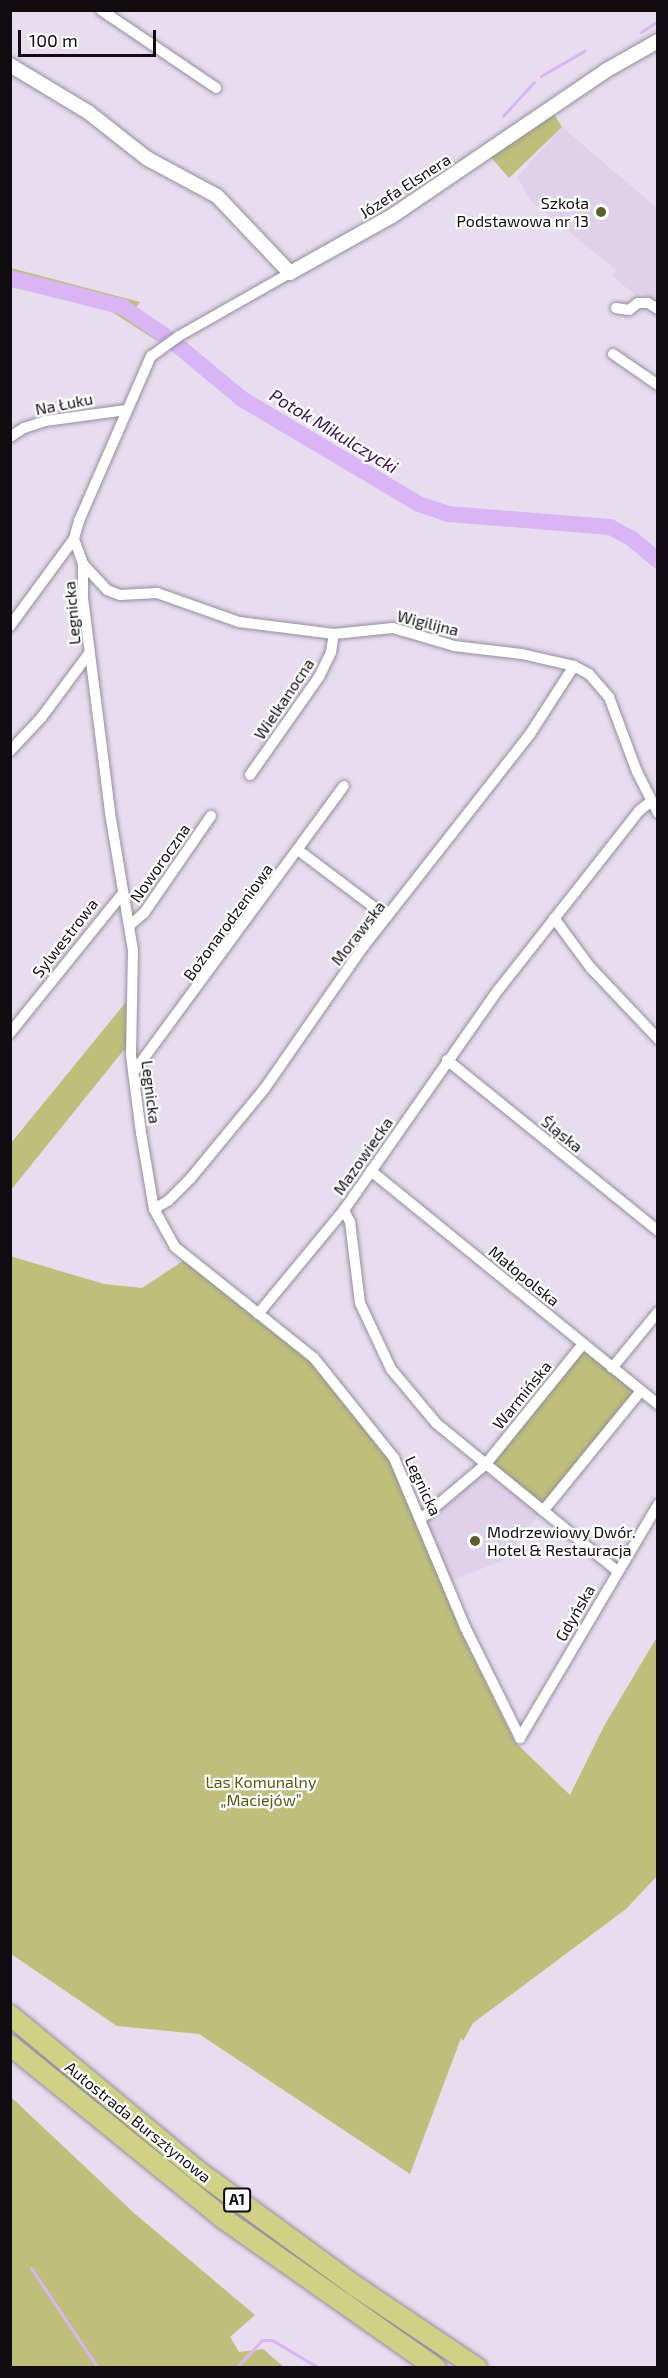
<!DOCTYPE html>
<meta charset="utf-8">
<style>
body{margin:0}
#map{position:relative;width:668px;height:2378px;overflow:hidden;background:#e7ddef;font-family:"Exo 2",sans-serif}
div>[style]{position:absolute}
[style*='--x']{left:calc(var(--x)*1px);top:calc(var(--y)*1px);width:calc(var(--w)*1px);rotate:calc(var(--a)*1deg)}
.built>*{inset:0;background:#ded1e9}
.green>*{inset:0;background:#bdbf7b}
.stream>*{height:3px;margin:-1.5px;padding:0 1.5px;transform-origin:1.5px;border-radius:1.5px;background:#dab5f5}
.river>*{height:16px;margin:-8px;padding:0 8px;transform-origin:8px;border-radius:8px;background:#dab5f5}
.roads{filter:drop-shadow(0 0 2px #968c9d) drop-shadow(0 0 2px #968c9d)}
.minor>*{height:10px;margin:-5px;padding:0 5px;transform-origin:5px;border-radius:5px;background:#fff}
.tertiary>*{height:14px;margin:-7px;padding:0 7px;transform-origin:7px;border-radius:7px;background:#fff}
.motorway>*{height:20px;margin:-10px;padding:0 10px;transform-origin:10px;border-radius:10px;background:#cfd184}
.dots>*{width:16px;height:16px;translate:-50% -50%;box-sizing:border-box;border:3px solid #fff;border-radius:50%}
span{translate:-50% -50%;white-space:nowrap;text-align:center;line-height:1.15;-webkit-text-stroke:4.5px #fff;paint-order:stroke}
.shield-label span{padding:2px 4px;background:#fff;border:2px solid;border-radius:4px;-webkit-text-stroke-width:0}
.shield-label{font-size:15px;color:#100c12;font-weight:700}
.street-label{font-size:16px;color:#100c12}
.poi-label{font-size:16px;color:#100c12}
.right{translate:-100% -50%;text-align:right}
.left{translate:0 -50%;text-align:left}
.park-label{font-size:16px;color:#595910}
.water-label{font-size:18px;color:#3d1056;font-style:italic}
.frame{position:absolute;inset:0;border:12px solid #100c12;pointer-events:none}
.scale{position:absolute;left:18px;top:30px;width:138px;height:27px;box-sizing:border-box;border:3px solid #100c12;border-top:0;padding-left:8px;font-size:18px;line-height:21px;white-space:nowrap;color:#100c12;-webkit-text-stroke:4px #fff;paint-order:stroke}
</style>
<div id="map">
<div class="built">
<div style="clip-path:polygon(562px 127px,657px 208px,657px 303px,642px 292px,638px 297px,612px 276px,616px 270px,531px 201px,525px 191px,517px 177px)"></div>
<div style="clip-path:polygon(483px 1470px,539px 1514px,501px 1561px,449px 1582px,425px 1521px)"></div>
</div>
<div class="green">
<div style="clip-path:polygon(553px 112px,562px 127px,509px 178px,490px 156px)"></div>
<div style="clip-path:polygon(11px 268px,140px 302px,136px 308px,170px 332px,157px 341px,109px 310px,11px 287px)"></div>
<div style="clip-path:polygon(126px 1002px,127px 1046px,11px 1190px,11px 1143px)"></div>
<div style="clip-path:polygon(10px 1256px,104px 1284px,142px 1288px,183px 1261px,314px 1358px,394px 1458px,449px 1582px,459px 1628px,515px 1742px,570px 1795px,604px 1726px,657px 1637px,657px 1876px,626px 1909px,473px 2023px,463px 2041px,461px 2038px,410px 2174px,199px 2034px,117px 2026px,11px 1954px)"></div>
<div style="clip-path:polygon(583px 1344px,641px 1391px,543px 1511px,485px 1465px)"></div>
<div style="clip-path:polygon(11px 2097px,134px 2213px,255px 2315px,230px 2337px,239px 2352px,263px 2349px,284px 2367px,11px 2367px)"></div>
</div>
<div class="stream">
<div style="--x:641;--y:32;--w:20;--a:-33"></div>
<div style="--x:541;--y:76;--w:50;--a:-30.2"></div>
<div style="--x:503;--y:116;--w:46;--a:-47.6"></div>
<div style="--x:183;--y:351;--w:4;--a:-45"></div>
<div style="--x:31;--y:2268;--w:120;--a:56.2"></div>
<div style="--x:236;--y:2368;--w:38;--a:-47"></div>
<div style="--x:262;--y:2340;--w:10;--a:0"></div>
<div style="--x:272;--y:2340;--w:55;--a:30.8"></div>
</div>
<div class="river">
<div style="--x:10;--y:278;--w:117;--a:14.4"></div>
<div style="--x:123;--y:307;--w:58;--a:34.5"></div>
<div style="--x:171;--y:340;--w:92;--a:39.7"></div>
<div style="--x:242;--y:399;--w:206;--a:30.7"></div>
<div style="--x:419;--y:504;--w:31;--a:19"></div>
<div style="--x:448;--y:514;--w:163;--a:4.6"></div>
<div style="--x:610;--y:527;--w:24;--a:28"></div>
<div style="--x:631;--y:538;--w:35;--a:40"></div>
</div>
<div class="roads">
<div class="minor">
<div style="--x:101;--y:10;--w:139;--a:34.1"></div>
<div style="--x:290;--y:273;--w:128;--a:150.4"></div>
<div style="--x:179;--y:336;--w:34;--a:144"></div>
<div style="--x:151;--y:356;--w:180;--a:113.6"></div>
<div style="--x:79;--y:521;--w:19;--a:106"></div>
<div style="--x:74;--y:539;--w:27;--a:70"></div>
<div style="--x:83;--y:564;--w:34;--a:90"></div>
<div style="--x:83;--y:598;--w:217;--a:82.8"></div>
<div style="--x:110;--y:813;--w:139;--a:80.5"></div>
<div style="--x:133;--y:950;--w:105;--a:91.1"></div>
<div style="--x:131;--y:1055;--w:79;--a:82.7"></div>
<div style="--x:141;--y:1133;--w:77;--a:80.3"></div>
<div style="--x:154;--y:1209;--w:43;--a:61.1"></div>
<div style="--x:175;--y:1247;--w:178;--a:38.6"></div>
<div style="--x:314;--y:1358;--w:128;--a:51.3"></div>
<div style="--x:394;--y:1458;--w:183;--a:67.2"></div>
<div style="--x:465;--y:1627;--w:124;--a:63.6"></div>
<div style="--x:616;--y:308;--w:13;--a:9"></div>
<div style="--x:629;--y:310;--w:11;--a:-38"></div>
<div style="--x:638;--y:303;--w:10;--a:0"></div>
<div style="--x:648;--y:303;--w:12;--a:31"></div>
<div style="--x:613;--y:354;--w:55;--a:34.6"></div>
<div style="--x:10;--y:437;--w:17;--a:-33"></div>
<div style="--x:24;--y:428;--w:22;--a:-18"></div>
<div style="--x:45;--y:421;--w:82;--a:-7.7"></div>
<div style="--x:83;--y:564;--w:35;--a:47"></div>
<div style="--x:107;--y:590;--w:14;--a:21"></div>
<div style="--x:120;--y:595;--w:37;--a:-3"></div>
<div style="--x:157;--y:593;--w:87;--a:19.5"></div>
<div style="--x:239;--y:622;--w:96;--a:7.2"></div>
<div style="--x:334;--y:634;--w:59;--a:-5.8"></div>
<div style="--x:393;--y:628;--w:64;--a:16.4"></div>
<div style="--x:454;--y:646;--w:68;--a:6.7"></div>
<div style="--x:522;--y:654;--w:53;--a:13"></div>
<div style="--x:574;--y:666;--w:17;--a:28"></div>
<div style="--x:589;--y:674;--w:30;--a:49"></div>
<div style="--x:609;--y:697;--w:80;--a:69.5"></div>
<div style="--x:637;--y:772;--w:46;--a:62.9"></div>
<div style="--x:10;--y:626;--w:108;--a:-53.7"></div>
<div style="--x:10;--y:751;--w:45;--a:-46.8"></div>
<div style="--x:41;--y:718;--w:82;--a:-53.4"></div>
<div style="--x:250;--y:775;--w:120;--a:-54.9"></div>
<div style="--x:319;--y:677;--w:28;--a:-64"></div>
<div style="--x:331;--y:652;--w:18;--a:-81"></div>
<div style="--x:298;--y:850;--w:111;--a:37"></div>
<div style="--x:554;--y:918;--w:61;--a:53.7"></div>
<div style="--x:590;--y:967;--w:99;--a:46.6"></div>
<div style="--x:130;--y:925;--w:18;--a:-41"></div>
<div style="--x:144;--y:913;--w:118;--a:-55.4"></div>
<div style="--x:10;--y:1033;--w:180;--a:-51.1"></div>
<div style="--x:447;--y:1060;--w:272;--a:39"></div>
<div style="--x:133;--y:1073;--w:356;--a:-53.7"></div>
<div style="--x:371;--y:1171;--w:370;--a:39.1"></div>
<div style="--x:154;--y:1209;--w:16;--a:-30"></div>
<div style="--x:168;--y:1201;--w:31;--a:-45"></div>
<div style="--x:190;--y:1179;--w:118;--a:-50.5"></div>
<div style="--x:265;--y:1088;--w:172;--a:-55.2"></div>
<div style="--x:363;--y:947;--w:271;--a:-51.9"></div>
<div style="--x:530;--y:734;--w:81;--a:-57.1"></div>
<div style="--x:258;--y:1314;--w:135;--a:-50.4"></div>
<div style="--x:612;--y:1368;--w:72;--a:-50.6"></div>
<div style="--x:543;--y:1511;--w:155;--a:-50.8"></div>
<div style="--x:422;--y:1518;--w:82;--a:-40.1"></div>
<div style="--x:485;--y:1465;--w:156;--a:-51"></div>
<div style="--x:616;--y:1570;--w:232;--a:-140.8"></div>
<div style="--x:436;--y:1423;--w:70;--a:-129.8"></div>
<div style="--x:391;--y:1369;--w:73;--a:-115.2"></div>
<div style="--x:360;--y:1303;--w:82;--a:-97"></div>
<div style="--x:350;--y:1222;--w:13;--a:-117"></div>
<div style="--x:344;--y:1210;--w:270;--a:-55"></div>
<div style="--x:499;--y:989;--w:226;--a:-51.8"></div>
<div style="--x:639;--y:811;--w:14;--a:-39"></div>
<div style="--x:520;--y:1738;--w:271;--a:-59.4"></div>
</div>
<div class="tertiary">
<div style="--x:10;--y:65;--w:91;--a:31.1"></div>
<div style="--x:88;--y:112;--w:76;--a:38.1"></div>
<div style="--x:148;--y:159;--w:78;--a:28.2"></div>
<div style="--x:217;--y:196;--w:106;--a:46.5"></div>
<div style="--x:290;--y:273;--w:117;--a:-29.2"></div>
<div style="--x:392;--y:216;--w:260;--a:-34.2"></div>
<div style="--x:607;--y:70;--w:59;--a:-29.6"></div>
</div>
<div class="motorway">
<div style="--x:10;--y:2015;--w:244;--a:39.7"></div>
<div style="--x:198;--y:2171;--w:195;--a:36.2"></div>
<div style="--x:355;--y:2286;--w:147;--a:33.9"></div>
<div style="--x:10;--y:2045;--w:276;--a:39.1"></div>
<div style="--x:224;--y:2219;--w:259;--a:35.1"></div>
</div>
</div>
<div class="dots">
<div style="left:601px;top:212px;background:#5c5d2a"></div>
<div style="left:475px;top:1541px;background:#5c5d2a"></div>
</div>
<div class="shield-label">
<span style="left:237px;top:2200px">A1</span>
</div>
<div class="street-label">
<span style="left:405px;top:186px;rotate:-33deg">Józefa Elsnera</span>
<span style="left:64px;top:404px;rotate:-11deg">Na Łuku</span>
<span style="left:72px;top:613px;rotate:-95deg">Legnicka</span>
<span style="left:428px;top:623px;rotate:14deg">Wigilijna</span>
<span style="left:284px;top:699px;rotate:-56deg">Wielkanocna</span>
<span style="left:160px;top:863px;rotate:-55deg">Noworoczna</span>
<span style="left:228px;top:922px;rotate:-54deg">Bożonarodzeniowa</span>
<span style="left:358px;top:933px;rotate:-52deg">Morawska</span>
<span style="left:65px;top:938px;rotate:-52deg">Sylwestrowa</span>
<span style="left:151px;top:1092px;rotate:83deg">Legnicka</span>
<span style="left:562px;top:1134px;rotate:39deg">Śląska</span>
<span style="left:363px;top:1156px;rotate:-55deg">Mazowiecka</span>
<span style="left:524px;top:1276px;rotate:39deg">Małopolska</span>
<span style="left:522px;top:1395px;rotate:-51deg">Warmińska</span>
<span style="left:423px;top:1486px;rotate:65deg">Legnicka</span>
<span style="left:575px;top:1613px;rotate:-60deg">Gdyńska</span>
<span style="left:138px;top:2122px;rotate:39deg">Autostrada Bursztynowa</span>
</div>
<div class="poi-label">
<span class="right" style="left:589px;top:212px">Szkoła<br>Podstawowa nr 13</span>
<span class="left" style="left:487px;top:1541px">Modrzewiowy Dwór.<br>Hotel &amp; Restauracja</span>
</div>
<div class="park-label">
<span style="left:261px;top:1791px">Las Komunalny<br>„Maciejów”</span>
</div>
<div class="water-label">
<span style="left:334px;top:431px;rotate:31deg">Potok Mikulczycki</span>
</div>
<div class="frame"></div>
<div class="scale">100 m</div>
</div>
